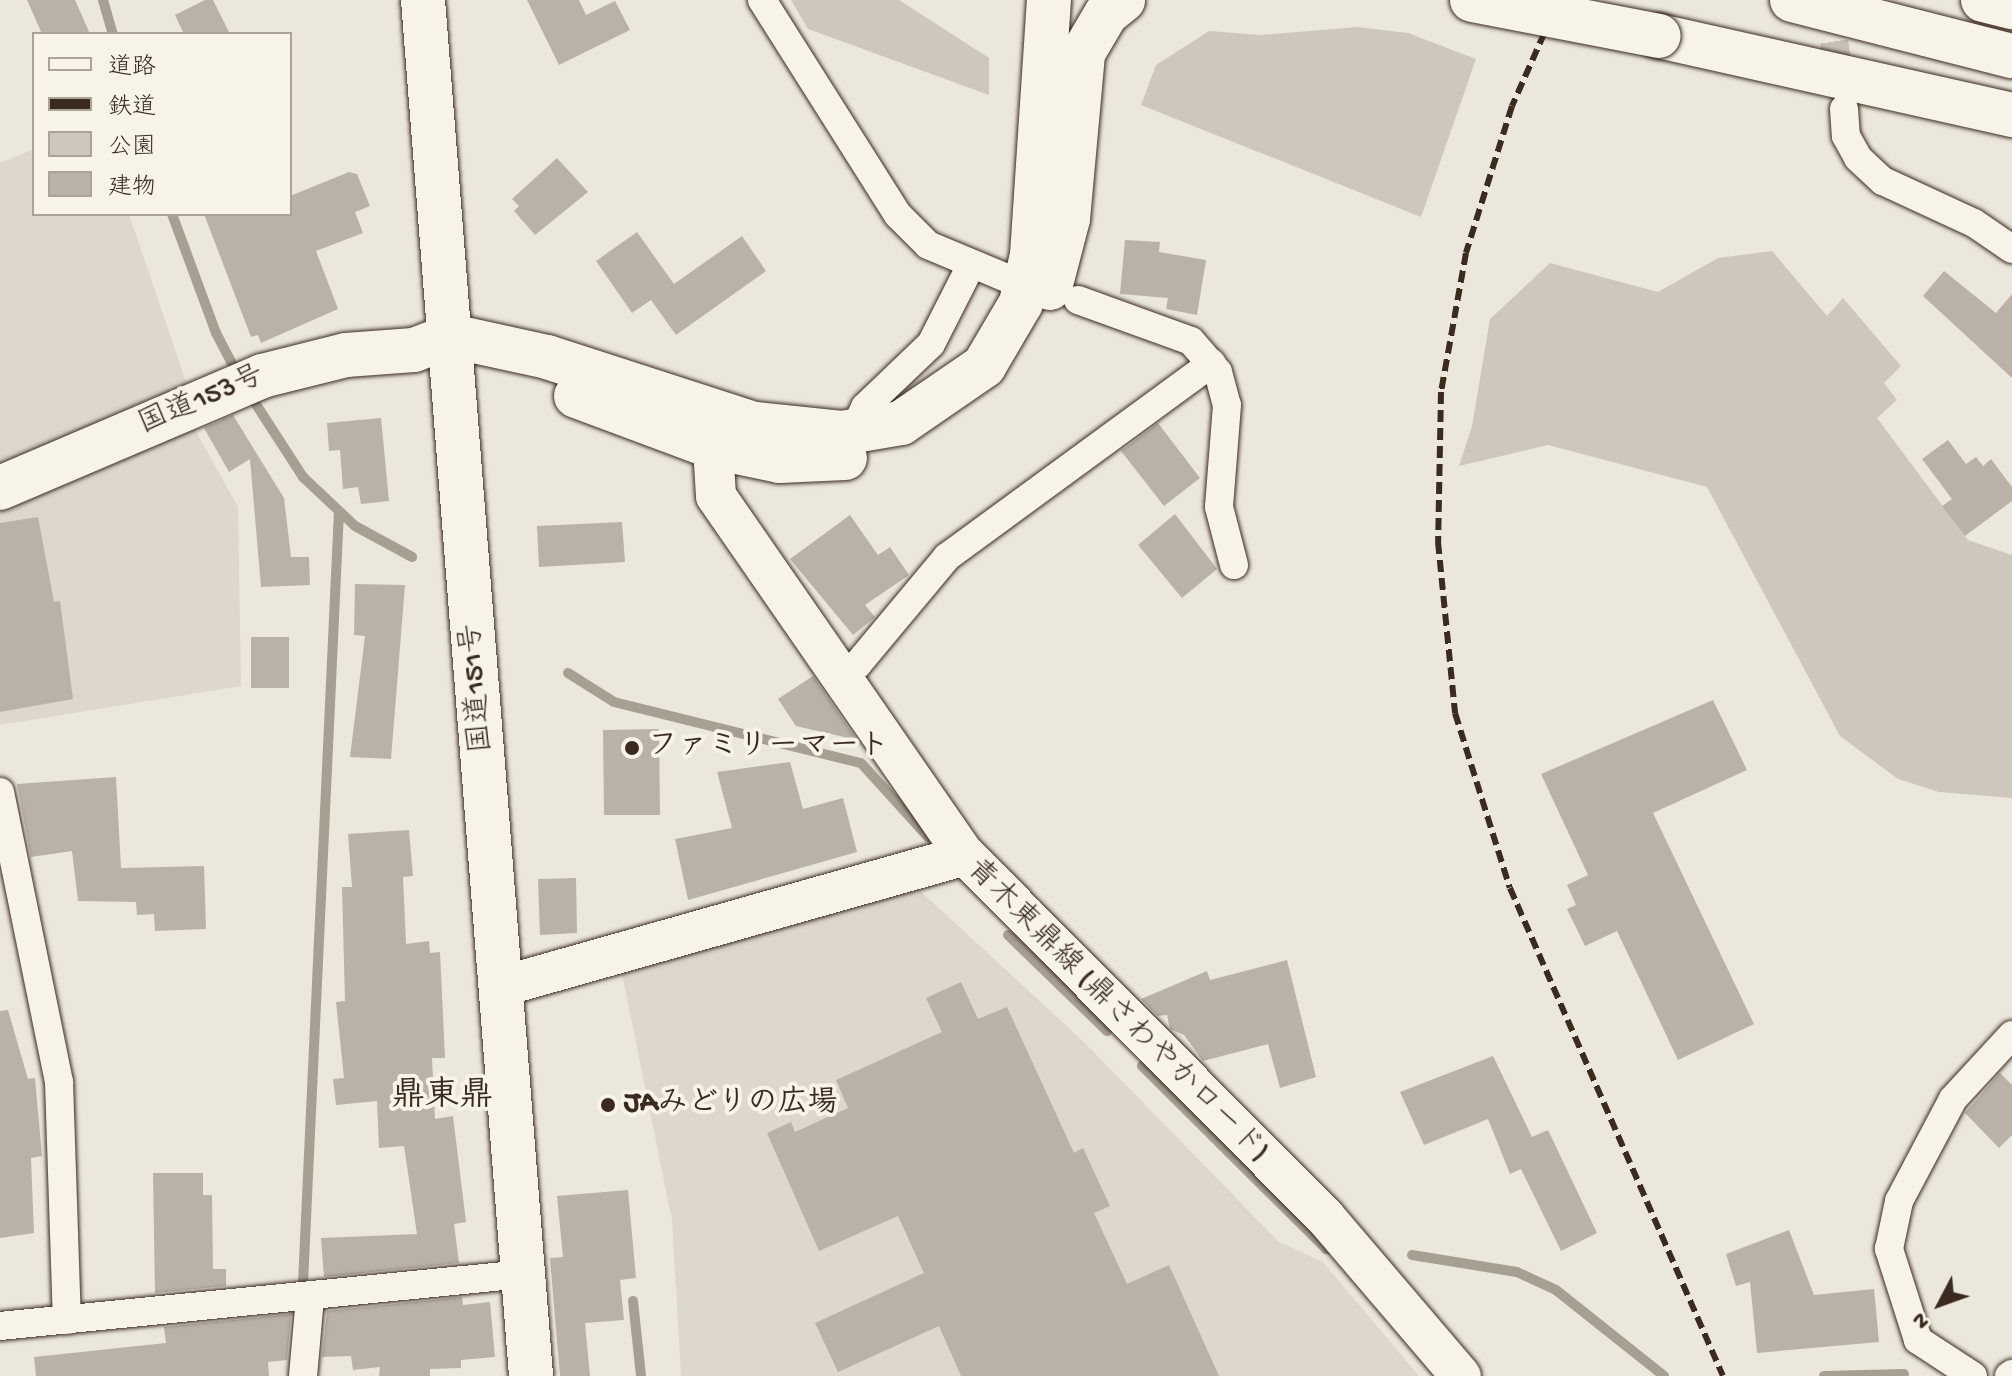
<!DOCTYPE html>
<meta charset="utf-8">
<style>
body{margin:0}
#map{position:relative;width:2012px;height:1376px;overflow:hidden;background:#ece7dc;font-family:"Gochi Hand","Klee One",sans-serif}
div>[style]{position:absolute}
[style*='--x']{left:calc(var(--x)*1px);top:calc(var(--y)*1px);width:calc(var(--w)*1px);rotate:calc(var(--a)*1deg)}
.built>*{inset:0;background:#ddd7cc}
.green>*{inset:0;background:#cec8bc}
.stream>*{height:10px;margin:-5px;padding:0 5px;transform-origin:5px;border-radius:5px;background:#a89f93}
.building>*{inset:0;background:#bab2a7}
.street-tunnel>*{height:28px;margin-top:-14px;transform-origin:0;background:repeating-linear-gradient(90deg,#c9c1b6 0 28px,transparent 0 42px)}
.roads{filter:drop-shadow(0 0 2px #3b2a1e) drop-shadow(0 0 2px #3b2a1e)}
.street>*{height:28px;margin:-14px;padding:0 14px;transform-origin:14px;border-radius:14px;background:#f7f3e8}
.secondary>*{height:40px;margin:-20px;padding:0 20px;transform-origin:20px;border-radius:20px;background:#f7f3e8}
.highway>*{height:44px;margin:-22px;padding:0 22px;transform-origin:22px;border-radius:22px;background:#f7f3e8}
.rail>*{height:6px;margin-top:-3px;transform-origin:0;background:repeating-linear-gradient(90deg,#3b2a1e 0 12px,transparent 0 18px)}
.bridges{filter:drop-shadow(0 0 2px #3b2a1e) drop-shadow(0 0 2px #3b2a1e)}
.highway-bridge>*{height:44px;margin:-22px;padding:0 22px;transform-origin:22px;border-radius:22px;background:#f7f3e8}
.dots>*{width:22px;height:22px;translate:-50% -50%;box-sizing:border-box;border:4px solid #f7f3e8;border-radius:50%}
span{translate:-50% -50%;white-space:nowrap;text-align:center;line-height:1.15;-webkit-text-stroke:8px #f7f3e8;paint-order:stroke}
.street-label{font-size:30px;color:#3b2a1e}
.poi-label{font-size:30px;color:#3b2a1e;font-weight:700}
.left{translate:0 -50%;text-align:left}
.quarter-label{font-size:34px;color:#3b2a1e;font-weight:700}
.legend{position:absolute;left:32px;top:32px;width:260px;height:184px;box-sizing:border-box;background:#f7f3e8;border:2px solid #aca397;margin:0;padding:10px 14px;list-style:none;font-size:24px;color:#3b2a1e}
.legend li{display:flex;align-items:center;gap:16px;height:40px}
.legend b{width:40px;border:2px solid #aca397}
.north{position:absolute;left:1900px;top:1264px;width:80px;height:80px;-webkit-text-stroke:6px #f7f3e8;paint-order:stroke;rotate:229deg;font-size:22px;font-weight:700;line-height:32px;text-align:center;color:#3b2a1e}
.north::after{content:'';display:block;margin:auto;width:28px;height:36px;background:#3b2a1e;clip-path:polygon(50% 0,100% 100%,50% 72%,0 100%)}
</style>
<div id="map">
<div class="built">
<div style="clip-path:polygon(34px 149px,34px 214px,129px 214px,187px 385px,0 466px,0 163px)"></div>
<div style="clip-path:polygon(193px 426px,238px 507px,241px 686px,0 725px,0 508px)"></div>
<div style="clip-path:polygon(916px 887px,1084px 1042px,1279px 1242px,1323px 1262px,1419px 1376px,681px 1376px,672px 1220px,622px 974px)"></div>
</div>
<div class="green">
<div style="clip-path:polygon(791px 0,899px 0,989px 58px,989px 95px,808px 29px)"></div>
<div style="clip-path:polygon(1357px 27px,1408px 33px,1476px 59px,1421px 217px,1141px 105px,1156px 65px,1209px 31px,1260px 35px)"></div>
<div style="clip-path:polygon(1772px 251px,1827px 316px,1843px 298px,1901px 366px,1884px 383px,1897px 400px,1877px 418px,1968px 540px,2012px 555px,2012px 798px,1939px 792px,1898px 779px,1840px 736px,1707px 487px,1548px 445px,1459px 466px,1472px 426px,1490px 319px,1550px 263px,1658px 292px,1718px 258px)"></div>
</div>
<div class="stream">
<div style="--x:103;--y:0;--w:35;--a:74"></div>
<div style="--x:172;--y:214;--w:127;--a:69.7"></div>
<div style="--x:216;--y:333;--w:47;--a:62.4"></div>
<div style="--x:248;--y:392;--w:101;--a:57.1"></div>
<div style="--x:303;--y:477;--w:71;--a:43.3"></div>
<div style="--x:355;--y:526;--w:65;--a:28.5"></div>
<div style="--x:568;--y:673;--w:54;--a:32.2"></div>
<div style="--x:614;--y:702;--w:254;--a:13.9"></div>
<div style="--x:861;--y:763;--w:100;--a:47.8"></div>
<div style="--x:1008;--y:935;--w:138;--a:44.1"></div>
<div style="--x:1142;--y:1066;--w:260;--a:44.8"></div>
<div style="--x:1326;--y:1249;--w:11;--a:5"></div>
<div style="--x:1412;--y:1255;--w:106;--a:9.2"></div>
<div style="--x:1517;--y:1272;--w:43;--a:24.8"></div>
<div style="--x:1556;--y:1290;--w:138;--a:38.5"></div>
<div style="--x:303;--y:1283;--w:772;--a:-87.33"></div>
<div style="--x:633;--y:1301;--w:75;--a:83.9"></div>
<div style="--x:1824;--y:1376;--w:80;--a:-1.4"></div>
</div>
<div class="building">
<div style="clip-path:polygon(27px 0,75px 0,90px 34px,42px 34px)"></div>
<div style="clip-path:polygon(205px 0,213px 0,230px 34px,184px 34px,175px 15px)"></div>
<div style="clip-path:polygon(527px 0,579px 0,586px 15px,615px 1px,630px 30px,559px 65px)"></div>
<div style="clip-path:polygon(557px 158px,588px 192px,535px 235px,514px 211px,519px 206px,512px 199px)"></div>
<div style="clip-path:polygon(349px 172px,357px 174px,370px 206px,355px 212px,363px 233px,316px 251px,338px 309px,261px 343px,258px 335px,251px 337px,204px 214px,290px 214px,290px 196px)"></div>
<div style="clip-path:polygon(637px 232px,674px 284px,742px 236px,766px 271px,676px 335px,651px 300px,632px 313px,596px 261px)"></div>
<div style="clip-path:polygon(1125px 240px,1160px 242px,1159px 252px,1206px 260px,1197px 315px,1166px 309px,1168px 298px,1120px 294px)"></div>
<div style="clip-path:polygon(1944px 271px,1996px 313px,2012px 294px,2012px 378px,1923px 296px)"></div>
<div style="clip-path:polygon(233px 415px,284px 498px,291px 557px,309px 557px,310px 585px,261px 587px,250px 459px,229px 472px,204px 428px)"></div>
<div style="clip-path:polygon(381px 418px,389px 501px,361px 504px,358px 487px,343px 489px,340px 450px,329px 451px,327px 423px)"></div>
<div style="clip-path:polygon(1158px 423px,1200px 478px,1164px 506px,1121px 451px)"></div>
<div style="clip-path:polygon(1948px 440px,1966px 464px,1976px 457px,1983px 466px,1991px 459px,2012px 487px,2012px 501px,1965px 536px,1942px 506px,1952px 499px,1922px 459px)"></div>
<div style="clip-path:polygon(1175px 514px,1217px 569px,1182px 598px,1138px 545px)"></div>
<div style="clip-path:polygon(850px 515px,878px 555px,890px 547px,909px 575px,865px 605px,875px 617px,853px 635px,790px 559px)"></div>
<div style="clip-path:polygon(38px 517px,54px 602px,60px 601px,73px 699px,0 712px,0 523px)"></div>
<div style="clip-path:polygon(622px 522px,625px 562px,539px 567px,537px 526px)"></div>
<div style="clip-path:polygon(355px 584px,405px 585px,391px 759px,350px 757px,365px 636px,354px 635px)"></div>
<div style="clip-path:polygon(251px 637px,289px 637px,289px 688px,251px 688px)"></div>
<div style="clip-path:polygon(813px 676px,857px 740px,796px 726px,778px 699px)"></div>
<div style="clip-path:polygon(1713px 700px,1747px 770px,1653px 813px,1754px 1024px,1678px 1060px,1617px 931px,1585px 946px,1567px 909px,1576px 905px,1567px 885px,1588px 875px,1541px 774px)"></div>
<div style="clip-path:polygon(659px 729px,660px 815px,604px 815px,603px 730px)"></div>
<div style="clip-path:polygon(790px 762px,803px 809px,843px 798px,857px 852px,688px 900px,675px 839px,732px 828px,717px 772px)"></div>
<div style="clip-path:polygon(116px 777px,121px 868px,204px 866px,206px 929px,155px 931px,154px 914px,137px 915px,136px 902px,78px 901px,72px 851px,31px 857px,17px 784px)"></div>
<div style="clip-path:polygon(409px 830px,413px 876px,403px 877px,406px 944px,429px 941px,430px 953px,440px 952px,445px 1058px,432px 1058px,435px 1119px,453px 1116px,466px 1222px,454px 1224px,459px 1263px,324px 1277px,321px 1238px,417px 1234px,404px 1146px,379px 1148px,377px 1101px,336px 1105px,333px 1079px,344px 1078px,336px 1002px,345px 1001px,342px 887px,352px 887px,348px 834px)"></div>
<div style="clip-path:polygon(576px 878px,577px 933px,540px 935px,538px 879px)"></div>
<div style="clip-path:polygon(1287px 960px,1316px 1077px,1280px 1088px,1268px 1044px,1203px 1061px,1184px 1035px,1170px 1029px,1167px 1015px,1158px 1016px,1141px 999px,1207px 971px,1210px 980px)"></div>
<div style="clip-path:polygon(961px 982px,978px 1019px,1007px 1007px,1074px 1153px,1083px 1148px,1110px 1206px,1094px 1213px,1127px 1284px,1169px 1265px,1219px 1376px,961px 1376px,939px 1326px,838px 1372px,815px 1323px,924px 1273px,898px 1216px,819px 1251px,767px 1133px,791px 1122px,795px 1132px,848px 1108px,836px 1080px,942px 1032px,926px 998px)"></div>
<div style="clip-path:polygon(8px 1010px,28px 1079px,35px 1078px,42px 1156px,31px 1158px,34px 1233px,0 1238px,0 1011px)"></div>
<div style="clip-path:polygon(1493px 1056px,1532px 1137px,1548px 1130px,1597px 1233px,1561px 1251px,1521px 1169px,1510px 1174px,1488px 1119px,1424px 1145px,1400px 1092px)"></div>
<div style="clip-path:polygon(2000px 1073px,2012px 1085px,2012px 1135px,1999px 1148px,1965px 1113px)"></div>
<div style="clip-path:polygon(153px 1173px,203px 1173px,203px 1195px,212px 1195px,213px 1269px,226px 1269px,226px 1286px,155px 1293px)"></div>
<div style="clip-path:polygon(628px 1190px,636px 1278px,620px 1280px,624px 1320px,585px 1323px,590px 1376px,560px 1376px,550px 1258px,563px 1257px,557px 1196px)"></div>
<div style="clip-path:polygon(1789px 1230px,1814px 1295px,1874px 1289px,1879px 1342px,1757px 1353px,1750px 1282px,1736px 1286px,1726px 1254px)"></div>
<div style="clip-path:polygon(462px 1297px,463px 1305px,490px 1302px,495px 1357px,461px 1360px,461px 1368px,430px 1369px,430px 1376px,379px 1376px,380px 1367px,353px 1370px,351px 1356px,322px 1357px,327px 1311px)"></div>
<div style="clip-path:polygon(291px 1314px,287px 1360px,268px 1362px,269px 1376px,36px 1376px,34px 1357px,166px 1343px,164px 1327px)"></div>
</div>
<div class="street-tunnel">
<div style="--x:1828;--y:0;--w:89;--a:81.6"></div>
</div>
<div class="roads">
<div class="street">
<div style="--x:762;--y:0;--w:254;--a:57.7"></div>
<div style="--x:898;--y:215;--w:42;--a:45"></div>
<div style="--x:928;--y:245;--w:88;--a:22.8"></div>
<div style="--x:1844;--y:109;--w:27;--a:86"></div>
<div style="--x:1846;--y:136;--w:25;--a:61"></div>
<div style="--x:1858;--y:158;--w:34;--a:43"></div>
<div style="--x:1883;--y:181;--w:100;--a:24.8"></div>
<div style="--x:1974;--y:223;--w:46;--a:34.4"></div>
<div style="--x:1078;--y:300;--w:120;--a:19.9"></div>
<div style="--x:1191;--y:341;--w:41;--a:48.9"></div>
<div style="--x:1218;--y:372;--w:34;--a:75"></div>
<div style="--x:1227;--y:405;--w:102;--a:94.5"></div>
<div style="--x:1219;--y:507;--w:60;--a:75.5"></div>
<div style="--x:853;--y:432;--w:28;--a:-64"></div>
<div style="--x:865;--y:407;--w:91;--a:-43.7"></div>
<div style="--x:931;--y:344;--w:89;--a:-63.1"></div>
<div style="--x:842;--y:673;--w:17;--a:-28"></div>
<div style="--x:857;--y:665;--w:141;--a:-50.2"></div>
<div style="--x:947;--y:557;--w:328;--a:-36.2"></div>
<div style="--x:0;--y:792;--w:296;--a:78.5"></div>
<div style="--x:59;--y:1082;--w:238;--a:88.1"></div>
<div style="--x:0;--y:1326;--w:527;--a:-5.67"></div>
<div style="--x:303;--y:1376;--w:79;--a:-84.9"></div>
<div style="--x:1973;--y:1376;--w:66;--a:-146.8"></div>
<div style="--x:1918;--y:1340;--w:96;--a:-107.7"></div>
<div style="--x:1889;--y:1249;--w:49;--a:-78.2"></div>
<div style="--x:1899;--y:1201;--w:115;--a:-62.1"></div>
<div style="--x:1953;--y:1099;--w:87;--a:-47.3"></div>
<div style="--x:2009;--y:1376;--w:4;--a:-34"></div>
</div>
<div class="secondary">
<div style="--x:713;--y:447;--w:49;--a:86.5"></div>
<div style="--x:716;--y:496;--w:437;--a:55.3"></div>
<div style="--x:503;--y:986;--w:480;--a:-15.8"></div>
<div style="--x:965;--y:855;--w:511;--a:45.16"></div>
<div style="--x:1325;--y:1217;--w:209;--a:49.5"></div>
</div>
<div class="highway">
<div style="--x:423;--y:0;--w:1380;--a:85.51"></div>
<div style="--x:1792;--y:0;--w:227;--a:14.3"></div>
<div style="--x:1983;--y:0;--w:30;--a:14"></div>
<div style="--x:1659;--y:36;--w:362;--a:12.6"></div>
<div style="--x:1050;--y:288;--w:71;--a:-75.4"></div>
<div style="--x:1068;--y:219;--w:167;--a:-84.8"></div>
<div style="--x:1083;--y:53;--w:45;--a:-59.5"></div>
<div style="--x:1106;--y:14;--w:22;--a:-39"></div>
<div style="--x:576;--y:396;--w:146;--a:20.4"></div>
<div style="--x:713;--y:447;--w:68;--a:11.8"></div>
<div style="--x:780;--y:461;--w:65;--a:-2.6"></div>
<div style="--x:0;--y:488;--w:285;--a:-23.1"></div>
<div style="--x:262;--y:376;--w:87;--a:-14"></div>
<div style="--x:346;--y:355;--w:68;--a:-4.2"></div>
<div style="--x:414;--y:350;--w:40;--a:-21"></div>
<div style="--x:451;--y:336;--w:98;--a:12.3"></div>
<div style="--x:547;--y:357;--w:219;--a:17.9"></div>
<div style="--x:755;--y:424;--w:87;--a:5.9"></div>
<div style="--x:842;--y:433;--w:60;--a:-9.6"></div>
<div style="--x:901;--y:423;--w:101;--a:-34.5"></div>
<div style="--x:984;--y:366;--w:73;--a:-59.6"></div>
<div style="--x:1021;--y:303;--w:49;--a:-77.1"></div>
<div style="--x:1032;--y:255;--w:256;--a:-86.2"></div>
</div>
</div>
<div class="rail">
<div style="--x:1559;--y:0;--w:116;--a:113.9"></div>
<div style="--x:1512;--y:106;--w:154;--a:107.4"></div>
<div style="--x:1466;--y:253;--w:141;--a:100.2"></div>
<div style="--x:1441;--y:392;--w:150;--a:91.1"></div>
<div style="--x:1438;--y:542;--w:172;--a:84.3"></div>
<div style="--x:1455;--y:713;--w:183;--a:72.6"></div>
<div style="--x:1510;--y:888;--w:532;--a:66.42"></div>
</div>
<div class="bridges">
<div class="highway-bridge">
<div style="--x:1472;--y:0;--w:190;--a:10.9"></div>
</div>
</div>
<div class="dots">
<div style="left:632px;top:748px;background:#3b2a1e"></div>
<div style="left:608px;top:1105px;background:#3b2a1e"></div>
</div>
<div class="street-label">
<span style="left:202px;top:402px;rotate:-23deg">国道153号</span>
<span style="left:479px;top:688px;rotate:-95deg">国道151号</span>
<span style="left:1116px;top:1012px;rotate:45deg">青木東鼎線 (鼎さわやかロード)</span>
</div>
<div class="poi-label">
<span class="left" style="left:648px;top:748px">ファミリーマート</span>
<span class="left" style="left:624px;top:1105px">JAみどりの広場</span>
</div>
<div class="quarter-label">
<span style="left:442px;top:1099px">鼎東鼎</span>
</div>
<ul class="legend">
<li><b style="height:10px;background:#f7f3e8"></b>道路</li>
<li><b style="height:10px;background:#3b2a1e"></b>鉄道</li>
<li><b style="height:22px;background:#cec8bc"></b>公園</li>
<li><b style="height:22px;background:#bab2a7"></b>建物</li>
</ul>
<div class="north">N</div>
</div>
